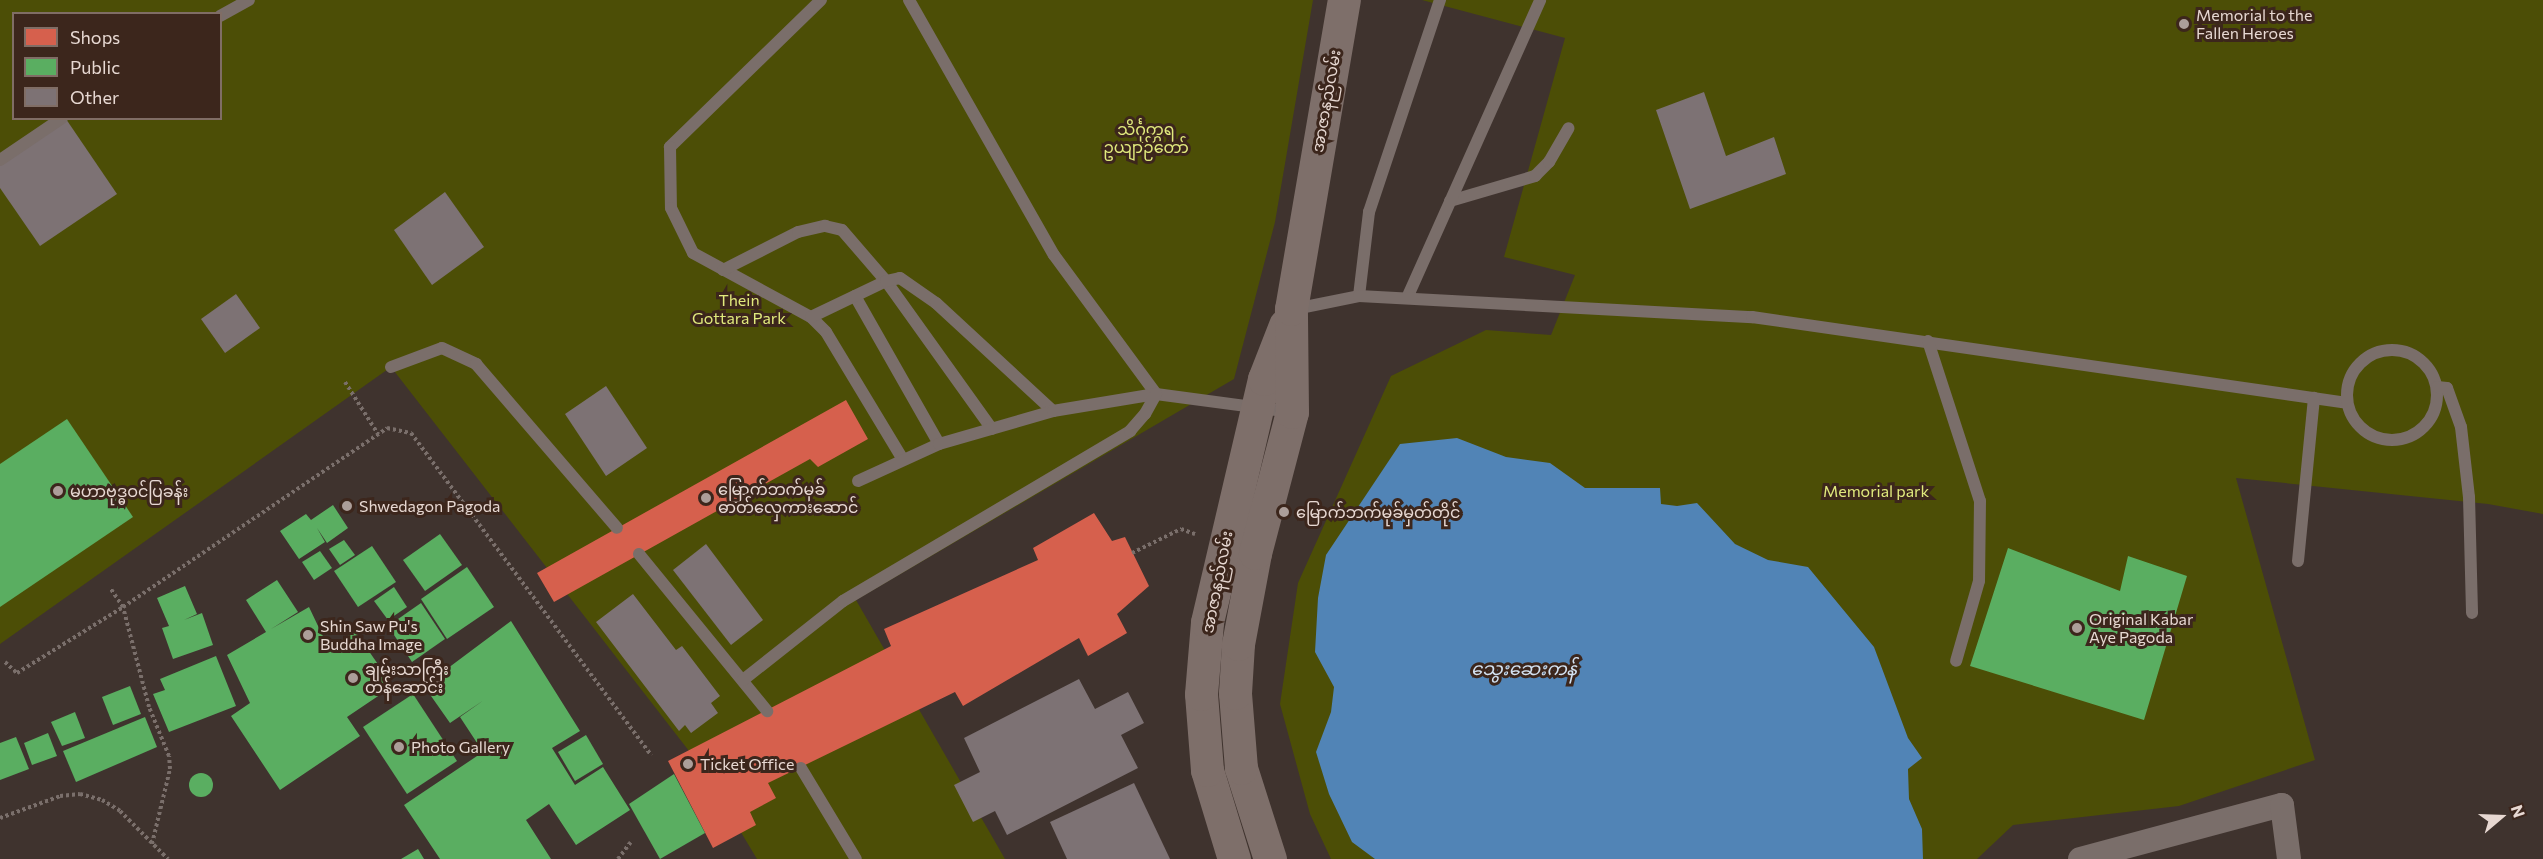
<!DOCTYPE html>
<meta charset="utf-8">
<style>
body{margin:0}
#map{position:relative;width:2543px;height:859px;overflow:hidden;background:#3f332e;font-family:Commissioner,"Noto Sans Myanmar",sans-serif}
div>[style]{position:absolute}
[style*='--x']{left:calc(var(--x)*1px);top:calc(var(--y)*1px);width:calc(var(--w)*1px);rotate:calc(var(--a)*1deg)}
.green>*{inset:0;background:#4c4e06}
.water>*{inset:0;background:#5184b6}
.shops>*{inset:0;background:#d6604d}
.public>*{inset:0;background:#5aae61}
.round{border-radius:50%}
.building>*{inset:0;background:#7d7274}
.path>*{height:4px;margin-top:-2px;transform-origin:0;background:repeating-linear-gradient(90deg,#7a6f6b 0 3px,transparent 0 6px)}
.service>*{height:12px;margin:-6px;padding:0 6px;transform-origin:6px;border-radius:6px;background:#7a6e6a}
.service>.ring{margin:-6px;padding:0;box-sizing:content-box;background:none;border:12px solid #7a6e6a;border-radius:50%}
.minor>*{height:24px;margin:-12px;padding:0 12px;transform-origin:12px;border-radius:12px;background:#7a6e6a}
.secondary>*{height:33px;margin:-16.5px;padding:0 16.5px;transform-origin:16.5px;border-radius:16.5px;background:#7e6f6a}
.dots>*{width:16px;height:16px;translate:-50% -50%;box-sizing:border-box;border:3px solid #3c261c;border-radius:50%}
span{translate:-50% -50%;white-space:nowrap;text-align:center;line-height:1.15;-webkit-text-stroke:6px #3c261c;paint-order:stroke}
.poi-label{font-size:16px;color:#e7d8d2}
.left{translate:0 -50%;text-align:left}
.street-label{font-size:16px;color:#e7d8d2}
.park-label{font-size:16px;color:#e1ea7d}
.water-label{font-size:18px;color:#d3e2f2;font-style:italic}
.legend{position:absolute;left:12px;top:12px;width:210px;height:108px;box-sizing:border-box;background:#3c261c;border:2px solid #806d65;margin:0;padding:8px 10px;list-style:none;font-size:18px;color:#e7d8d2}
.legend li{display:flex;align-items:center;gap:12px;height:30px}
.legend b{width:30px;border:2px solid #806d65}
.north{position:absolute;left:2471px;top:787px;width:60px;height:60px;-webkit-text-stroke:4px #3c261c;paint-order:stroke;rotate:71deg;font-size:16px;font-weight:700;line-height:24px;text-align:center;color:#e7d8d2}
.north::after{content:'';display:block;margin:auto;width:21px;height:27px;background:#e7d8d2;clip-path:polygon(50% 0,100% 100%,50% 72%,0 100%)}
</style>
<div id="map">
<div class="green">
<div style="clip-path:polygon(evenodd,0 0,1313px 0,1275px 222px,1234px 379px,856px 600px,1005px 859px,757px 859px,703px 769px,391px 367px,0 644px,0 0,14px 14px,220px 14px,220px 118px,14px 118px,14px 14px)"></div>
<div style="clip-path:polygon(1422px 0,2543px 0,2543px 514px,2488px 504px,2236px 478px,2315px 760px,2179px 806px,2013px 825px,1977px 859px,1331px 859px,1310px 814px,1280px 704px,1298px 583px,1391px 376px,1486px 330px,1551px 335px,1575px 275px,1504px 257px,1565px 38px)"></div>
</div>
<div class="water">
<div style="clip-path:polygon(1457px 438px,1506px 457px,1550px 463px,1585px 488px,1660px 488px,1661px 504px,1677px 506px,1697px 503px,1735px 544px,1768px 560px,1808px 567px,1874px 647px,1908px 738px,1922px 758px,1908px 769px,1909px 799px,1922px 829px,1923px 859px,1375px 859px,1352px 842px,1329px 794px,1316px 752px,1331px 712px,1334px 687px,1315px 652px,1318px 598px,1326px 555px,1400px 444px)"></div>
</div>
<div class="shops">
<div style="clip-path:polygon(846px 400px,868px 439px,818px 467px,810px 459px,554px 602px,537px 573px)"></div>
<div style="clip-path:polygon(1094px 513px,1112px 541px,1125px 537px,1149px 586px,1117px 614px,1127px 633px,1088px 656px,1079px 638px,963px 706px,955px 692px,768px 783px,776px 798px,750px 812px,756px 825px,713px 848px,668px 761px,891px 646px,884px 629px,1038px 560px,1033px 548px)"></div>
</div>
<div class="public">
<div style="clip-path:polygon(67px 419px,133px 517px,0 607px,0 464px)"></div>
<div style="clip-path:polygon(333px 505px,348px 528px,327px 543px,317px 528px,325px 542px,299px 559px,280px 531px,306px 514px,311px 520px)"></div>
<div style="clip-path:polygon(440px 534px,462px 565px,425px 591px,403px 560px)"></div>
<div style="clip-path:polygon(344px 540px,355px 555px,340px 565px,329px 549px)"></div>
<div style="clip-path:polygon(372px 546px,396px 582px,358px 607px,334px 571px)"></div>
<div style="clip-path:polygon(2008px 548px,2120px 591px,2128px 556px,2187px 576px,2144px 720px,1970px 666px)"></div>
<div style="clip-path:polygon(320px 551px,332px 568px,314px 580px,302px 562px)"></div>
<div style="clip-path:polygon(467px 567px,494px 607px,447px 639px,421px 599px)"></div>
<div style="clip-path:polygon(277px 580px,298px 612px,271px 629px,309px 607px,329px 649px,355px 631px,393px 686px,347px 717px,360px 736px,280px 790px,231px 716px,250px 703px,227px 655px,266px 632px,246px 600px)"></div>
<div style="clip-path:polygon(185px 586px,197px 614px,184px 620px,202px 613px,213px 645px,173px 659px,162px 628px,169px 626px,157px 598px)"></div>
<div style="clip-path:polygon(394px 587px,407px 607px,388px 620px,374px 601px)"></div>
<div style="clip-path:polygon(421px 603px,445px 639px,412px 662px,388px 626px)"></div>
<div style="clip-path:polygon(511px 621px,580px 731px,552px 748px,575px 785px,603px 767px,630px 810px,576px 845px,549px 804px,526px 820px,551px 859px,440px 859px,404px 805px,483px 752px,460px 717px,484px 700px,450px 723px,424px 686px)"></div>
<div style="clip-path:polygon(216px 656px,236px 706px,169px 732px,153px 694px,165px 690px,160px 679px)"></div>
<div style="clip-path:polygon(130px 686px,141px 714px,113px 725px,102px 697px)"></div>
<div style="clip-path:polygon(413px 694px,457px 761px,407px 794px,363px 727px)"></div>
<div style="clip-path:polygon(75px 712px,85px 738px,62px 746px,51px 722px)"></div>
<div style="clip-path:polygon(145px 717px,157px 747px,76px 782px,63px 751px)"></div>
<div style="clip-path:polygon(48px 733px,57px 756px,32px 765px,24px 743px)"></div>
<div style="clip-path:polygon(586px 735px,603px 764px,575px 781px,558px 752px)"></div>
<div style="clip-path:polygon(16px 737px,29px 769px,0 780px,0 743px)"></div>
<div class="round" style="left:189px;top:773px;width:24px;height:24px"></div>
<div style="clip-path:polygon(674px 774px,705px 833px,660px 859px,629px 804px)"></div>
<div style="clip-path:polygon(418px 849px,424px 859px,401px 859px)"></div>
</div>
<div class="building">
<div style="clip-path:polygon(1704px 92px,1726px 156px,1774px 137px,1786px 174px,1690px 209px,1656px 110px)"></div>
<div style="clip-path:polygon(66px 119px,117px 194px,40px 246px,0 188px,0 164px)"></div>
<div style="clip-path:polygon(445px 192px,484px 247px,432px 285px,394px 230px)"></div>
<div style="clip-path:polygon(236px 294px,260px 328px,225px 353px,201px 319px)"></div>
<div style="clip-path:polygon(606px 386px,647px 448px,606px 476px,565px 414px)"></div>
<div style="clip-path:polygon(706px 544px,763px 620px,731px 645px,673px 570px)"></div>
<div style="clip-path:polygon(633px 594px,676px 650px,682px 646px,720px 696px,711px 703px,718px 713px,691px 733px,685px 725px,679px 731px,596px 622px)"></div>
<div style="clip-path:polygon(1079px 679px,1095px 709px,1128px 692px,1144px 723px,1121px 735px,1138px 768px,1007px 835px,995px 811px,973px 822px,954px 785px,980px 772px,964px 738px)"></div>
<div style="clip-path:polygon(1134px 783px,1170px 859px,1067px 859px,1050px 822px)"></div>
</div>
<div class="path">
<div style="--x:345;--y:382;--w:62;--a:57.6"></div>
<div style="--x:1132;--y:553;--w:55;--a:-26.1"></div>
<div style="--x:1181;--y:529;--w:15;--a:20"></div>
<div style="--x:5;--y:662;--w:16;--a:43"></div>
<div style="--x:17;--y:673;--w:125;--a:-31.9"></div>
<div style="--x:123;--y:607;--w:23;--a:-124"></div>
<div style="--x:0;--y:818;--w:64;--a:-20.1"></div>
<div style="--x:60;--y:796;--w:20;--a:-6"></div>
<div style="--x:80;--y:794;--w:23;--a:15"></div>
<div style="--x:102;--y:800;--w:21;--a:31"></div>
<div style="--x:120;--y:811;--w:68;--a:45"></div>
<div style="--x:152;--y:844;--w:77;--a:-76.5"></div>
<div style="--x:170;--y:769;--w:13;--a:-94"></div>
<div style="--x:169;--y:756;--w:53;--a:-112.2"></div>
<div style="--x:149;--y:707;--w:103;--a:-104.6"></div>
<div style="--x:123;--y:607;--w:319;--a:-34.1"></div>
<div style="--x:387;--y:428;--w:25;--a:12"></div>
<div style="--x:411;--y:433;--w:402;--a:53.3"></div>
<div style="--x:618;--y:859;--w:21;--a:-53"></div>
</div>
<div class="service">
<div style="--x:821;--y:0;--w:211;--a:135.8"></div>
<div style="--x:670;--y:147;--w:61;--a:89.1"></div>
<div style="--x:671;--y:208;--w:50;--a:63.9"></div>
<div style="--x:693;--y:253;--w:134;--a:28.5"></div>
<div style="--x:811;--y:317;--w:21;--a:45"></div>
<div style="--x:826;--y:332;--w:147;--a:58.9"></div>
<div style="--x:909;--y:0;--w:293;--a:60.4"></div>
<div style="--x:1054;--y:255;--w:172;--a:53.7"></div>
<div style="--x:1156;--y:394;--w:136;--a:7.6"></div>
<div style="--x:220;--y:16;--w:33;--a:-29"></div>
<div style="--x:0;--y:160;--w:75;--a:-34.1"></div>
<div style="--x:1450;--y:201;--w:89;--a:-16.4"></div>
<div style="--x:1535;--y:176;--w:20;--a:-45"></div>
<div style="--x:1549;--y:162;--w:39;--a:-60"></div>
<div style="--x:723;--y:270;--w:84;--a:-26.9"></div>
<div style="--x:798;--y:232;--w:28;--a:-13"></div>
<div style="--x:825;--y:226;--w:17;--a:13"></div>
<div style="--x:842;--y:230;--w:67;--a:49.2"></div>
<div style="--x:886;--y:281;--w:182;--a:54.4"></div>
<div style="--x:855;--y:296;--w:170;--a:60.4"></div>
<div style="--x:1359;--y:296;--w:85;--a:-83.2"></div>
<div style="--x:1369;--y:212;--w:224;--a:-71.5"></div>
<div style="--x:1407;--y:298;--w:326;--a:-65.9"></div>
<div style="--x:1295;--y:309;--w:65;--a:-11.5"></div>
<div style="--x:1359;--y:296;--w:394;--a:3.1"></div>
<div style="--x:1752;--y:317;--w:601;--a:8.22"></div>
<div style="--x:811;--y:317;--w:83;--a:-25.6"></div>
<div style="--x:886;--y:281;--w:14;--a:-12"></div>
<div style="--x:900;--y:278;--w:44;--a:34.8"></div>
<div style="--x:936;--y:303;--w:159;--a:42.7"></div>
<div style="--x:1928;--y:341;--w:168;--a:72"></div>
<div style="--x:1980;--y:501;--w:80;--a:90.7"></div>
<div style="--x:1979;--y:581;--w:83;--a:106"></div>
<div class="ring" style="left:2347px;top:350px;width:78px;height:78px"></div>
<div style="--x:391;--y:367;--w:54;--a:-20.4"></div>
<div style="--x:442;--y:348;--w:38;--a:25"></div>
<div style="--x:476;--y:364;--w:216;--a:49.3"></div>
<div style="--x:2437;--y:387;--w:10;--a:6"></div>
<div style="--x:2447;--y:388;--w:41;--a:70.3"></div>
<div style="--x:2461;--y:427;--w:70;--a:83.5"></div>
<div style="--x:2469;--y:497;--w:116;--a:88.5"></div>
<div style="--x:858;--y:481;--w:89;--a:-24.6"></div>
<div style="--x:939;--y:444;--w:119;--a:-16.1"></div>
<div style="--x:1053;--y:411;--w:104;--a:-9.4"></div>
<div style="--x:639;--y:554;--w:203;--a:50.8"></div>
<div style="--x:2298;--y:561;--w:164;--a:-84.4"></div>
<div style="--x:743;--y:680;--w:127;--a:-38.3"></div>
<div style="--x:843;--y:601;--w:334;--a:-30.6"></div>
<div style="--x:1130;--y:431;--w:23;--a:-49"></div>
<div style="--x:1145;--y:414;--w:23;--a:-61"></div>
<div style="--x:801;--y:768;--w:106;--a:58.9"></div>
</div>
<div class="minor">
<div style="--x:2080;--y:859;--w:209;--a:-15"></div>
<div style="--x:2282;--y:805;--w:54;--a:82.6"></div>
</div>
<div class="secondary">
<div style="--x:1234;--y:859;--w:93;--a:-106.9"></div>
<div style="--x:1207;--y:770;--w:76;--a:-94.5"></div>
<div style="--x:1201;--y:694;--w:72;--a:-85.2"></div>
<div style="--x:1207;--y:622;--w:250;--a:-76.8"></div>
<div style="--x:1264;--y:379;--w:58;--a:-68.7"></div>
<div style="--x:1270;--y:859;--w:96;--a:-107.7"></div>
<div style="--x:1241;--y:768;--w:75;--a:-94.6"></div>
<div style="--x:1235;--y:693;--w:49;--a:-86.5"></div>
<div style="--x:1238;--y:644;--w:93;--a:-79.4"></div>
<div style="--x:1255;--y:553;--w:146;--a:-75.3"></div>
<div style="--x:1292;--y:412;--w:103;--a:-90.6"></div>
<div style="--x:1291;--y:309;--w:314;--a:-80.3"></div>
</div>
<div class="dots">
<div style="left:2184px;top:24px;background:#ac9e99"></div>
<div style="left:58px;top:491px;background:#ac9e99"></div>
<div style="left:706px;top:498px;background:#ac9e99"></div>
<div style="left:347px;top:506px;background:#ac9e99"></div>
<div style="left:1284px;top:512px;background:#ac9e99"></div>
<div style="left:2077px;top:628px;background:#ac9e99"></div>
<div style="left:308px;top:635px;background:#ac9e99"></div>
<div style="left:353px;top:678px;background:#ac9e99"></div>
<div style="left:399px;top:747px;background:#ac9e99"></div>
<div style="left:688px;top:764px;background:#ac9e99"></div>
</div>
<div class="poi-label">
<span class="left" style="left:2196px;top:24px">Memorial to the<br>Fallen Heroes</span>
<span class="left" style="left:718px;top:498px">မြောက်ဘက်မုခ်<br>ဓာတ်လှေကားဆောင်</span>
<span class="left" style="left:70px;top:491px">မဟာဗုဒ္ဓဝင်ပြခန်း</span>
<span class="left" style="left:359px;top:506px">Shwedagon Pagoda</span>
<span class="left" style="left:1296px;top:512px">မြောက်ဘက်မုခ်မှတ်တိုင်</span>
<span class="left" style="left:2089px;top:628px">Original Kabar<br>Aye Pagoda</span>
<span class="left" style="left:320px;top:635px">Shin Saw Pu's<br>Buddha Image</span>
<span class="left" style="left:365px;top:678px">ချမ်းသာကြီး<br>တန်ဆောင်း</span>
<span class="left" style="left:411px;top:747px">Photo Gallery</span>
<span class="left" style="left:700px;top:764px">Ticket Office</span>
</div>
<div class="street-label">
<span style="left:1326px;top:101px;rotate:-80deg">အာဇာနည်လမ်း</span>
<span style="left:1217px;top:582px;rotate:-79deg">အာဇာနည်လမ်း</span>
</div>
<div class="park-label">
<span style="left:1146px;top:138px">သိင်္ဂုတ္တရ<br>ဥယျာဉ်တော်</span>
<span style="left:739px;top:309px">Thein<br>Gottara Park</span>
<span style="left:1876px;top:491px">Memorial park</span>
</div>
<div class="water-label">
<span style="left:1524px;top:668px">သွေးဆေးကန်</span>
</div>
<ul class="legend">
<li><b style="height:16px;background:#d6604d"></b>Shops</li>
<li><b style="height:16px;background:#5aae61"></b>Public</li>
<li><b style="height:16px;background:#7d7274"></b>Other</li>
</ul>
<div class="north">N</div>
</div>
